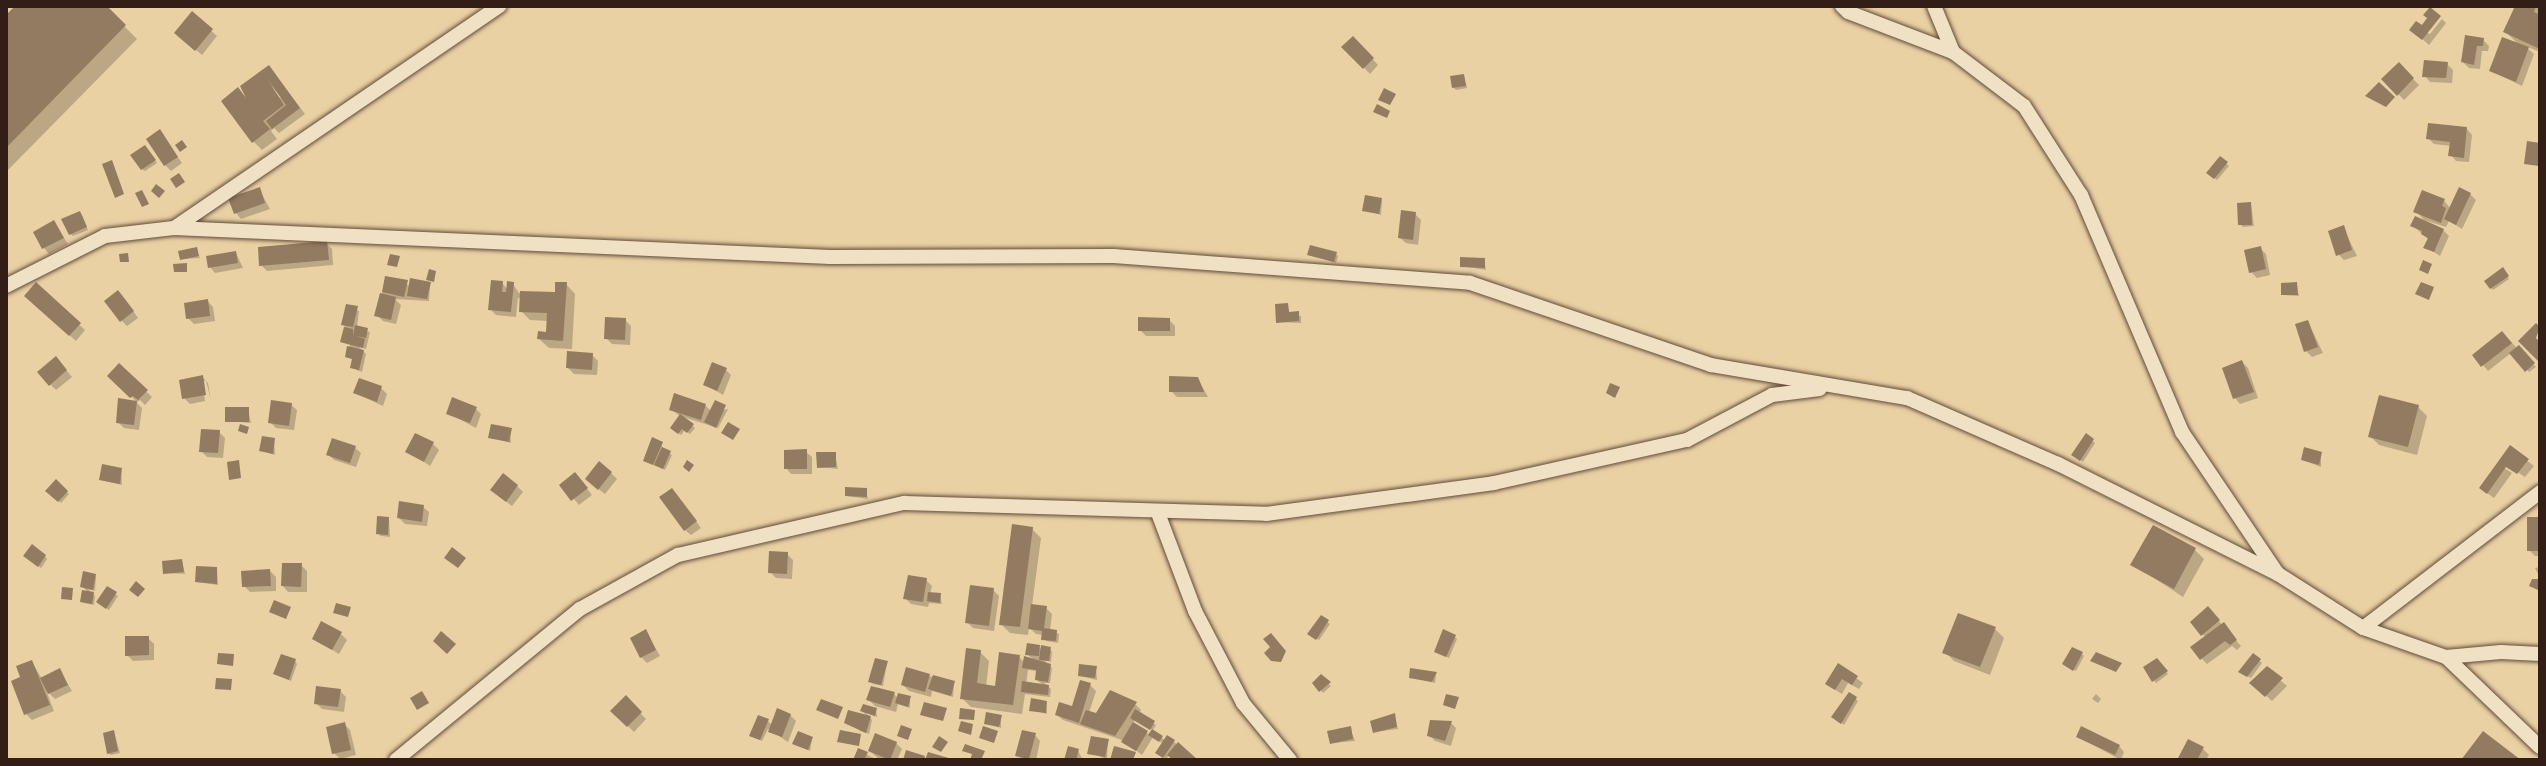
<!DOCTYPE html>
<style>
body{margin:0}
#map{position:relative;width:2546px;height:766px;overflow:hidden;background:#ead1a4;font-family:Alegreya,serif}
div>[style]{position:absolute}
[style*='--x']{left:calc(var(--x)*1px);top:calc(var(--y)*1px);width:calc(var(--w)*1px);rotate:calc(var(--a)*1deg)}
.shadow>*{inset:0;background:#0003}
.building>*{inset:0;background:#927b60}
.roads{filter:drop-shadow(0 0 2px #604b3a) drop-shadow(0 0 2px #604b3a)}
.minor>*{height:14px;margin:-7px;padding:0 7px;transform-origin:7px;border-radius:7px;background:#f1e1c4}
span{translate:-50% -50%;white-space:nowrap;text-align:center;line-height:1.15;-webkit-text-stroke:7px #f1e1c4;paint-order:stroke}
.frame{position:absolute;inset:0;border:8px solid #321e17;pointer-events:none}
</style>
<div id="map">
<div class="shadow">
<div style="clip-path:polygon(18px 6px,104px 6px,137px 39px,6px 172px,6px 18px)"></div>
<div style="clip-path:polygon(2517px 6px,2540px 6px,2540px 52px,2525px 46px,2534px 54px,2522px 86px,2491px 71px,2519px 45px,2505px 31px)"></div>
<div style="clip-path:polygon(2430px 10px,2439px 16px,2426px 32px,2430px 34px,2442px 19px,2446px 23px,2429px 45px,2412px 30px,2416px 24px,2422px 28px,2429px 18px,2426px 15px)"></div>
<div style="clip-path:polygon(192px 14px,217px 36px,202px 55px,182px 38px)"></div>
<div style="clip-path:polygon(2467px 37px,2483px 40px,2489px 46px,2488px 51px,2482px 51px,2480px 69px,2469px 68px,2463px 62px)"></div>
<div style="clip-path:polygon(1353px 38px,1378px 65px,1370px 74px,1344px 47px)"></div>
<div style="clip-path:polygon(2447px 64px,2453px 70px,2452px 83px,2430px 82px,2425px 76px)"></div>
<div style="clip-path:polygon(2399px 65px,2419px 85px,2404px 100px,2384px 79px)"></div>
<div style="clip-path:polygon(evenodd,274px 73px,305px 114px,279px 133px,274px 128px,271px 131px,277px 139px,262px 150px,253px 141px,238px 90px,247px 99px,274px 73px,274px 86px,282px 97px,280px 98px,270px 88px,274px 86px)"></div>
<div style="clip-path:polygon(1464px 76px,1467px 88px,1456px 90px,1454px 88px)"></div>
<div style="clip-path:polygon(2467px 129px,2472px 135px,2469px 162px,2456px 161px,2451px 155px,2452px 146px,2434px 144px,2428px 138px)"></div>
<div style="clip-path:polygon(160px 132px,182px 163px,171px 171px,165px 165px)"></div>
<div style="clip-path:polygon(147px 149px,157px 163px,145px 171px,142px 169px)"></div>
<div style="clip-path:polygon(2220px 159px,2229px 166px,2217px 180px,2209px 173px)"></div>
<div style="clip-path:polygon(259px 189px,270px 209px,241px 219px,236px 213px)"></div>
<div style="clip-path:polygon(2470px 194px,2476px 200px,2462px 229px,2449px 221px,2446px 227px,2424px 220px,2416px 211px,2444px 201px,2451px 209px)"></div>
<div style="clip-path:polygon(1382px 200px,1381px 215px,1364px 210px)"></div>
<div style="clip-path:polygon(2251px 204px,2254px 226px,2243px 227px,2240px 224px)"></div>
<div style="clip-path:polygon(1415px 214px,1421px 220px,1418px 245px,1406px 243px,1400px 238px)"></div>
<div style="clip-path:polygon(82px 215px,88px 230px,73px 236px,70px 234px)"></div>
<div style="clip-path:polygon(54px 222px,68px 244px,49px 254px,44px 248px)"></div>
<div style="clip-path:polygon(2412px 225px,2443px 230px,2449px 236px,2440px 256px,2426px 247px,2429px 240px)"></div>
<div style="clip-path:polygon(2343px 227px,2357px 256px,2344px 260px,2338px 254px)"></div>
<div style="clip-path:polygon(326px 243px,332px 249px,333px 265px,267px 271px,261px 265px)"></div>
<div style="clip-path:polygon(2260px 248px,2266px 254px,2270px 275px,2257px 278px,2251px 272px)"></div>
<div style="clip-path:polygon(196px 249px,200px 258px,182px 259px)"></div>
<div style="clip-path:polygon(236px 253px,243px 268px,215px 273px,210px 267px)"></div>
<div style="clip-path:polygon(1309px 254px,1336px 254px,1338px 256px,1336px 263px)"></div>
<div style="clip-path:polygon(1484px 260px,1486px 270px,1462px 266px)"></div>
<div style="clip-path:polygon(2505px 272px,2509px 279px,2493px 290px,2491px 288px)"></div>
<div style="clip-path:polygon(386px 278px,411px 286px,430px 284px,429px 301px,395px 299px,401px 305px,396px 324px,383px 321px,377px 315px)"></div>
<div style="clip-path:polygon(502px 283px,508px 290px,513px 284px,519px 293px,557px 295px,566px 284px,575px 294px,572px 349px,549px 348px,539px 339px,548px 334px,548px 321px,530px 320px,521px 311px,522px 299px,518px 298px,516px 317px,496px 315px,490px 309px)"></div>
<div style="clip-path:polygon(2296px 284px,2299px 296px,2283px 295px)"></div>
<div style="clip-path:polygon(36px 285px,85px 330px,76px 341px,27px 296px)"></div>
<div style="clip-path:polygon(124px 298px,138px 318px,127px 326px,121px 320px)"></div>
<div style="clip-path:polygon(207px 301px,213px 307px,215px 321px,194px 324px,188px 318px)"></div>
<div style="clip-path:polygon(1287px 305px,1290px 314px,1301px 316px,1301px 323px,1278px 322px)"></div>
<div style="clip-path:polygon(348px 306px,359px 311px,357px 328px,370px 332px,366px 349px,359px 347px,366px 354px,362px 372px,352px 368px,354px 360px,347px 357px,350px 345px,342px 342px)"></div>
<div style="clip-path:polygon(625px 320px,631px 326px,630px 345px,612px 344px,606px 338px)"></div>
<div style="clip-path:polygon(1169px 320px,1175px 326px,1175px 336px,1146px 336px,1140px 330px)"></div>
<div style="clip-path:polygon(2308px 322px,2323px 353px,2312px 357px,2306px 351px)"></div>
<div style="clip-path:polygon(2508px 339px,2536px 367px,2529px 372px,2511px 353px,2488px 371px,2483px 365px)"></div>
<div style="clip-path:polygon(592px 355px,598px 361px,597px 375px,574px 374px,568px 368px)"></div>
<div style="clip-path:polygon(2242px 362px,2248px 368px,2258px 398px,2240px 404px,2235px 398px)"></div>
<div style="clip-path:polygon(62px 365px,72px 377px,56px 390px,50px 384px)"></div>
<div style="clip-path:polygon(119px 366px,152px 397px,145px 405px,140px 400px,137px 402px,109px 376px)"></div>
<div style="clip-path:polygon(725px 369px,731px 375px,723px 395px,705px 384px)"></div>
<div style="clip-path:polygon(202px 377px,208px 383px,211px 400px,206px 381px,202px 381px,205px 401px,190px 404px,184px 398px)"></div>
<div style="clip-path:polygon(1198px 379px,1208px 397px,1177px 397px,1171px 391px)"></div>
<div style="clip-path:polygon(381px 388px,387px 394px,383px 406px,355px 393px)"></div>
<div style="clip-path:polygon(120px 401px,137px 403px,142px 408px,139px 430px,124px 428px,118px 422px)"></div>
<div style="clip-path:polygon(291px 405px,297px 410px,294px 430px,276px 428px,270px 422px)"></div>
<div style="clip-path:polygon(705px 405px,712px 412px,728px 409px,718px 428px,683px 417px,695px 428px,690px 434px,685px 430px,681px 435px,672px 428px,681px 417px,671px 409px)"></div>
<div style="clip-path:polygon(2418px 407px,2427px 416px,2417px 455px,2379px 445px,2370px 436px)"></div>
<div style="clip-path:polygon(475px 408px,481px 414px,476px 428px,448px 413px)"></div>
<div style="clip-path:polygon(248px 409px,251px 423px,227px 421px)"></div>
<div style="clip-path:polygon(510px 430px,511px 443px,491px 437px)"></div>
<div style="clip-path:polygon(219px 432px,225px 438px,223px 458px,207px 457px,201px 451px)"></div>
<div style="clip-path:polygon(2087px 436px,2095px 443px,2083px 462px,2074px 455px)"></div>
<div style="clip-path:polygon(274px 440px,275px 455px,261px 450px)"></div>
<div style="clip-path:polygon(433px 444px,439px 450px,430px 466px,408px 451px)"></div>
<div style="clip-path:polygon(662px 444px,662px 450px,672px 455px,665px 470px,647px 462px)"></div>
<div style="clip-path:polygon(355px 448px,361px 453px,356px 467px,334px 460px,329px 455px)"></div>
<div style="clip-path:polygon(2510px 448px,2534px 466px,2525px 477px,2504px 463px,2504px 468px,2512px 473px,2494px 498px,2487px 493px)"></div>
<div style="clip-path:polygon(806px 452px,812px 457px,812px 474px,791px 474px,786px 468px)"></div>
<div style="clip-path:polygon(835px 454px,838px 469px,819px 467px)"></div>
<div style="clip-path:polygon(2321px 454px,2321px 467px,2303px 460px)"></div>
<div style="clip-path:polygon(121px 470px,122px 485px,101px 480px)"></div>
<div style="clip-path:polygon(611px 473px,617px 479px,605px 494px,593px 485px)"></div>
<div style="clip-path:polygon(581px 481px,592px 495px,579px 505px,562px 485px)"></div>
<div style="clip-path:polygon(56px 482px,69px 494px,61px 503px,48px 491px)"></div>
<div style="clip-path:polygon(517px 486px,523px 492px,512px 506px,499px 496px)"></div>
<div style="clip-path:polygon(866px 490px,868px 499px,847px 496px)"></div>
<div style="clip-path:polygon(677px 496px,701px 528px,691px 535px,685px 530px)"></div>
<div style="clip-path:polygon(423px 507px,429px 512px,427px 526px,405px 524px,399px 518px)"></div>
<div style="clip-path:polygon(389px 519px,390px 537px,381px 536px,378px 534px)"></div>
<div style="clip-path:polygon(2540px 519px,2540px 556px,2535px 556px,2529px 550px)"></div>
<div style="clip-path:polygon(2153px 528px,2195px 550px,2204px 559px,2183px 597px,2133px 564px)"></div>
<div style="clip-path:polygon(1032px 529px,1041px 538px,1032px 606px,1046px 608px,1052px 614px,1050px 631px,1059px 634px,1058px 643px,1046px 641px,1044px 635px,1036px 634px,1029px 627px,1028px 635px,1010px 633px,1001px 624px)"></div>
<div style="clip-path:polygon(787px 554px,793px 560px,792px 579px,776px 578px,770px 572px)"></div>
<div style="clip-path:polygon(45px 556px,47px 559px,41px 568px,28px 558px)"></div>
<div style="clip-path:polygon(182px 561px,185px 574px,165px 573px)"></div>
<div style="clip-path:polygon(301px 565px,307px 571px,307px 592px,288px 592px,283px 586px)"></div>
<div style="clip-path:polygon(2540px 567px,2540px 578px,2535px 568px)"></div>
<div style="clip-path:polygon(217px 569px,218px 585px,197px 582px)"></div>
<div style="clip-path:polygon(270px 571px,276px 577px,276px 591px,250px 592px,244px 586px)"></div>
<div style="clip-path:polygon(96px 576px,95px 591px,88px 589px,95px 596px,94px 605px,84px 603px,82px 601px,89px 593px,82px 586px)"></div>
<div style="clip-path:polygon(926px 580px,932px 586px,930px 594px,940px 595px,942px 604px,929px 603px,928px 607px,911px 604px,906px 599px)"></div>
<div style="clip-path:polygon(993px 590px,999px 596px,994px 631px,973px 628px,967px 622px)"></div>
<div style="clip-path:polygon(115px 594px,118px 596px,109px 610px,100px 604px)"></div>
<div style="clip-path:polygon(2208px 609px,2241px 646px,2237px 650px,2232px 646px,2207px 664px,2202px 659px,2206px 638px,2192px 622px)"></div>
<div style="clip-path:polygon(1321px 618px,1330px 624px,1319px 640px,1312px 636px)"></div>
<div style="clip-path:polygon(1995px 629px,2004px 638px,1990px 675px,1954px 661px,1945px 652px)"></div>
<div style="clip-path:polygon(646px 632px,660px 656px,647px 663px,641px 657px)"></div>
<div style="clip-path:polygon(341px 634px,347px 640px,339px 654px,315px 639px)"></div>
<div style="clip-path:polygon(1454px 636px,1457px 639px,1449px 658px,1436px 652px)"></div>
<div style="clip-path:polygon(148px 638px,154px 644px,154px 660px,133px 661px,127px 655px)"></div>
<div style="clip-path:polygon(evenodd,1028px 646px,1052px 651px,1051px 662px,1044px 660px,1052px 668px,1050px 683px,1044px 683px,1051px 689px,1050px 697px,1025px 694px,1022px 714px,971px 707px,962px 698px,980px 652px,989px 661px,986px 687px,996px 688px,1019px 657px,1025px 663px,1035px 661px,1027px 654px,1028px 646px,1028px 670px,1038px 671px,1037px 680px,1044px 686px,1026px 684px,1028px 670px)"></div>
<div style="clip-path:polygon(2082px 654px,2084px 656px,2076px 671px,2067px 666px)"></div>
<div style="clip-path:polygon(2254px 655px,2262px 663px,2251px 678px,2243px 674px)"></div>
<div style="clip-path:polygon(2157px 660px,2168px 674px,2156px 683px,2145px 668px)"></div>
<div style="clip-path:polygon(295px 661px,297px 664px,291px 681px,276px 674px)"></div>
<div style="clip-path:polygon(32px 662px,42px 679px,60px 671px,72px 691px,55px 699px,46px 690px,54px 711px,32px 720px,26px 714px,23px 678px)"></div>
<div style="clip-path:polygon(887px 663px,883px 686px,873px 684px,870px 681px)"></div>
<div style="clip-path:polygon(1839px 666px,1863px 683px,1859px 689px,1848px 683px,1842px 694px,1834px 689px)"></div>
<div style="clip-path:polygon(1096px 668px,1097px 680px,1080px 676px)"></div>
<div style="clip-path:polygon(2267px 669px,2287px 686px,2272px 701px,2252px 683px)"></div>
<div style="clip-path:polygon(1436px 674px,1435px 683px,1411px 677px)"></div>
<div style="clip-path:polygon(929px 676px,954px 683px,953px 697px,932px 691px,931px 697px,909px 691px,903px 685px)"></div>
<div style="clip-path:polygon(1321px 677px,1331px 686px,1323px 693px,1315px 683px)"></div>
<div style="clip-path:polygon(evenodd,1090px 685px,1096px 691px,1089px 713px,1097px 716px,1135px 704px,1141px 710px,1139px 714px,1156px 725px,1152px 731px,1166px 741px,1168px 738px,1174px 742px,1195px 760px,1175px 760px,1169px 755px,1166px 759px,1160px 755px,1164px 744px,1153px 737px,1142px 755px,1122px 740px,1063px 720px,1057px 715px,1073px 708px,1090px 685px,1135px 720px,1153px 730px,1150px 735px,1132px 724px,1135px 720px)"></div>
<div style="clip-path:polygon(340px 691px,346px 697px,344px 712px,322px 709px,316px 703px)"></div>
<div style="clip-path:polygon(894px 694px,899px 699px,910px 698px,910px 708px,898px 704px,896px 712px,875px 706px,869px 700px)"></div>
<div style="clip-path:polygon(1850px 694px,1858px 701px,1844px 725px,1834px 717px)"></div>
<div style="clip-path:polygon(2096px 694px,2101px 699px,2098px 703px,2092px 699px)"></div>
<div style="clip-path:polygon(626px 698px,646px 719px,634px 732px,613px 711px)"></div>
<div style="clip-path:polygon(1046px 702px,1047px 714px,1031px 710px)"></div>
<div style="clip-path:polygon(876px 710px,877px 717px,866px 713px,872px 720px,869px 734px,860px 731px,858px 729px,869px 718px,862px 711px)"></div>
<div style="clip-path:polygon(790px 715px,796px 721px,788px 742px,768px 729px,762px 741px,753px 737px,768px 721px,773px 726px)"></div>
<div style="clip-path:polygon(1394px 715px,1398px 729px,1374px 732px)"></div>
<div style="clip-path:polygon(1001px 717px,1001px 728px,986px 723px)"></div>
<div style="clip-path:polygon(1451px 723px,1456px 728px,1451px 746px,1435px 741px,1429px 735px)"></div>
<div style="clip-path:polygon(344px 724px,350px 730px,356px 755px,340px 759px,334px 753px)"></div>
<div style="clip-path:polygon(1350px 728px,1355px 741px,1332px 743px)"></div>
<div style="clip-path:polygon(114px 732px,120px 753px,111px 755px,108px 753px)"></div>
<div style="clip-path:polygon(1035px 735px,1040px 741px,1036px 760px,1022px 760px,1018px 755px)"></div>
<div style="clip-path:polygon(2078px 737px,2119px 746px,2124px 752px,2121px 760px)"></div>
<div style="clip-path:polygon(812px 739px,810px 751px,795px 744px)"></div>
<div style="clip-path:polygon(1108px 741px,1107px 759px,1090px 753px)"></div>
<div style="clip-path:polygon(896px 743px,902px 749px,897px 760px,880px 760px,870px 751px)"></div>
<div style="clip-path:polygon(2203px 749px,2209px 755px,2206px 760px,2179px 760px)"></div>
<div style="clip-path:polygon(1078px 751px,1083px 760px,1066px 760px)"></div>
<div style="clip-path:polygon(867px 754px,869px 756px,879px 760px,855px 760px)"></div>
</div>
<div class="building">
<div style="clip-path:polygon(15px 6px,107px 6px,126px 25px,6px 148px,6px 15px)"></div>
<div style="clip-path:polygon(2515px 6px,2536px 6px,2534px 12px,2540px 15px,2540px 49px,2503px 32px)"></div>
<div style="clip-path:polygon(2430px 7px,2441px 16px,2422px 40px,2409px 30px,2416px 21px,2422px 25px,2427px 18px,2423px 15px)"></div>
<div style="clip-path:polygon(192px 11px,213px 29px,195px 51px,174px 33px)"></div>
<div style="clip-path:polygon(2465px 35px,2484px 38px,2483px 46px,2477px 46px,2474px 65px,2461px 62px)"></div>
<div style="clip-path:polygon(1353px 36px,1374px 58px,1363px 69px,1341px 47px)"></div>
<div style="clip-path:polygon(2502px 37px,2529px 47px,2516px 82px,2489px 71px)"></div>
<div style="clip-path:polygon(2424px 60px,2448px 62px,2446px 78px,2422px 77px)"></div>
<div style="clip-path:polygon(2399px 62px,2414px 78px,2397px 96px,2381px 79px)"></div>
<div style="clip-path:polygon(269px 65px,300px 108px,272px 129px,266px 121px,286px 105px,268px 80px,284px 105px,263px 121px,270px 129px,252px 143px,221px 101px,238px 87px,246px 98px,240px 86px)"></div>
<div style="clip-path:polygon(1464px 74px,1466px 86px,1452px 88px,1450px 76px)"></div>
<div style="clip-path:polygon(2379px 82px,2395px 97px,2386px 107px,2365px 96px)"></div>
<div style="clip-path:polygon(1384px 88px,1396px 94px,1390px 105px,1378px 100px)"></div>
<div style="clip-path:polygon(1377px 104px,1390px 111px,1387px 118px,1373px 112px)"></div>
<div style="clip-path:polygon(2428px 123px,2467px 127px,2464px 158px,2448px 156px,2450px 142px,2426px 139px)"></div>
<div style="clip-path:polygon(160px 129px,178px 157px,164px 166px,146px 139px)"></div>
<div style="clip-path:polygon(182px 140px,187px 147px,180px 152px,175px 145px)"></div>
<div style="clip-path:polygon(2527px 141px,2540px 143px,2539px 166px,2524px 164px)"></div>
<div style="clip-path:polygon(145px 145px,156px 160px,141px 170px,130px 155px)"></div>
<div style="clip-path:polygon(2220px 156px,2228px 162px,2214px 179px,2206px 173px)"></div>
<div style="clip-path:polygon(112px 160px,124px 194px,115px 198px,102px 164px)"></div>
<div style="clip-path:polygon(179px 173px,185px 182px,176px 188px,170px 179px)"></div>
<div style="clip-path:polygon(156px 184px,165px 191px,159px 198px,151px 191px)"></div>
<div style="clip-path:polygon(260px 187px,265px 203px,234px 214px,228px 198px)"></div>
<div style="clip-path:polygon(2459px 187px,2471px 193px,2456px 225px,2444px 219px)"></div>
<div style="clip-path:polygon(142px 190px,149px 204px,142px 207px,135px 193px)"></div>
<div style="clip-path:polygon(2422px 190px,2445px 199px,2442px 206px,2446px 208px,2441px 223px,2413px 212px)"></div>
<div style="clip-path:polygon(1365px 195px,1382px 198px,1379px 214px,1362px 211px)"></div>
<div style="clip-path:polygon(2251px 202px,2252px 225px,2238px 225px,2237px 203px)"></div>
<div style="clip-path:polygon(1401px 210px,1416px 212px,1413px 240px,1398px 238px)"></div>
<div style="clip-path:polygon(80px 211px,87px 227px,69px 235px,61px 219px)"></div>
<div style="clip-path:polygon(2415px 216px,2444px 229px,2434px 252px,2423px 248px,2428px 238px,2421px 234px,2422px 231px,2410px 226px)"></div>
<div style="clip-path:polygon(54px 220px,64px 238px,42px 249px,33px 232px)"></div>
<div style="clip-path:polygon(2344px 225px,2352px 250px,2336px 256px,2328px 231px)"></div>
<div style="clip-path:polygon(327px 241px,329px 260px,259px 266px,258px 247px)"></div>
<div style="clip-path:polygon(1310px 245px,1337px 252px,1334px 262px,1307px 255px)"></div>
<div style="clip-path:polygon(2261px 246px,2266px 269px,2249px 273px,2244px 250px)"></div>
<div style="clip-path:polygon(197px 247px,199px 256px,180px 260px,178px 251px)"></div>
<div style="clip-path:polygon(236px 251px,238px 263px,208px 268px,206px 256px)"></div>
<div style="clip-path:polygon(128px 253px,129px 262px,120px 262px,119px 254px)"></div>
<div style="clip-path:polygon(390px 254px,400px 256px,397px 267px,387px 265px)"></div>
<div style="clip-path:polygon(1460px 257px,1485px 258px,1485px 268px,1460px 267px)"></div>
<div style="clip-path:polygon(2423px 260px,2432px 264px,2428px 274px,2419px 270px)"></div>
<div style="clip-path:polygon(187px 263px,187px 272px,174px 272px,173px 264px)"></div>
<div style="clip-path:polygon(2503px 267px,2509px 276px,2490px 289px,2484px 281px)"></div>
<div style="clip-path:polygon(429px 269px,436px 271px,434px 282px,426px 280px)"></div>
<div style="clip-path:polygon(385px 276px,408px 280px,404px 297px,382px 292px)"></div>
<div style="clip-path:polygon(410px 278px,431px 282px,427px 299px,407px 296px)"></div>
<div style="clip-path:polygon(491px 280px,503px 281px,502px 292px,506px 292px,507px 281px,514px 282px,511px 312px,488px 310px)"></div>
<div style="clip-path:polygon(36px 282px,81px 323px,69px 336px,24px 296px)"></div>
<div style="clip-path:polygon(555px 282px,567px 282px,563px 341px,537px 339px,538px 331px,546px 332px,547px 313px,519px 312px,520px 291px,555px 292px)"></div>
<div style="clip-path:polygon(2297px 282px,2298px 295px,2281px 295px,2281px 283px)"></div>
<div style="clip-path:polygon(2421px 282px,2434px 287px,2429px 300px,2415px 294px)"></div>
<div style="clip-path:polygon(118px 290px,134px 311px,120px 322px,104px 301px)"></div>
<div style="clip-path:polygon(380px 293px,396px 297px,391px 320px,374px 316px)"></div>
<div style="clip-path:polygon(208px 299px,210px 316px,186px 319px,184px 303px)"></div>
<div style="clip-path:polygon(1288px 303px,1289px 312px,1299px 311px,1299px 321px,1276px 323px,1275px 304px)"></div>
<div style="clip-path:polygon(346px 304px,358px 306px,353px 327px,341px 325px)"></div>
<div style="clip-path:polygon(605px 317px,626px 318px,625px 340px,604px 339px)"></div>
<div style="clip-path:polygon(1138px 317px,1170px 318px,1170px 331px,1138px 331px)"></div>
<div style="clip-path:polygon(2308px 320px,2318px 347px,2304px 352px,2295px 324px)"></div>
<div style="clip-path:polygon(2536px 323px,2540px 327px,2536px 338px,2540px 342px,2540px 363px,2518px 341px)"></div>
<div style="clip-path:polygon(355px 325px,368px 328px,366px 338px,356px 336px,365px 339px,363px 348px,340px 342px,344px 327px,353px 329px,353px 336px)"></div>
<div style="clip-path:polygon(2502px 331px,2512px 343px,2481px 367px,2472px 355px)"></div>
<div style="clip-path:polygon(2519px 345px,2535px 363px,2525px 372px,2509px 353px)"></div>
<div style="clip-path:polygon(347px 346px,364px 350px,359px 370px,350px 368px,352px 359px,345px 357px)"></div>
<div style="clip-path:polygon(567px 351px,593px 353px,592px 370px,566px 368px)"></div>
<div style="clip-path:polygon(56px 356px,67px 370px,49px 386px,37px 372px)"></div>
<div style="clip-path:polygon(2242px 360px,2254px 392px,2233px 399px,2222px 368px)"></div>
<div style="clip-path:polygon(712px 362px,727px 368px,717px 391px,703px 385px)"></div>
<div style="clip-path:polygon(119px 363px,148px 390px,138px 400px,133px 396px,130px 398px,107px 376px)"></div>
<div style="clip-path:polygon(203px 375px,206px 395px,182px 399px,179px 380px)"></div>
<div style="clip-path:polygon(1169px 376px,1198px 377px,1204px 392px,1169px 392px)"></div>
<div style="clip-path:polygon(359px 378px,382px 386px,377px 402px,353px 393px)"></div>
<div style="clip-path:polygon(1610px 383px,1620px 387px,1615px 398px,1606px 393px)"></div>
<div style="clip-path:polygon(674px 393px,706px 404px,701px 420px,669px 410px)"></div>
<div style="clip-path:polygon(2379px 395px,2419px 405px,2408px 447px,2368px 437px)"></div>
<div style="clip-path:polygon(452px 397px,477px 407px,470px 423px,446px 414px)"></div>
<div style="clip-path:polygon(118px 398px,137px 401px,134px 425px,116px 423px)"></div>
<div style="clip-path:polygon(271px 400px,292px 403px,289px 426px,268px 423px)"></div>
<div style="clip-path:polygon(715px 400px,726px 405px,716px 428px,704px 422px)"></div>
<div style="clip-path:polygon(225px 407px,249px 407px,249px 422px,225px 422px)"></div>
<div style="clip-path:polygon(680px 414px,694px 424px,687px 433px,682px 429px,678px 434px,670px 428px)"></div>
<div style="clip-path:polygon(728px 422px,740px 429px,733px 440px,721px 433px)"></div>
<div style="clip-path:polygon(240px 424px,249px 427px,247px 434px,238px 431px)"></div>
<div style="clip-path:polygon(491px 424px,512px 428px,509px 442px,488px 438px)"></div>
<div style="clip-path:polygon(201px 429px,220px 430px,218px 453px,199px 452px)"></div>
<div style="clip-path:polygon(415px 433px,434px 442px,424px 462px,405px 452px)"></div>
<div style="clip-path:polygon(2086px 433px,2094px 439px,2080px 461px,2071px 455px)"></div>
<div style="clip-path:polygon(262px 436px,275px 438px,273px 454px,259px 451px)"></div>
<div style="clip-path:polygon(652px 437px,663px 442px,653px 465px,643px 461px)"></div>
<div style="clip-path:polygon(332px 438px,356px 446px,350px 463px,326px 455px)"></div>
<div style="clip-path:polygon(2510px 445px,2529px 459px,2517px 474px,2506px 467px,2487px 494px,2479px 488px)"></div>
<div style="clip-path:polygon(662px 447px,671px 451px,663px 469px,654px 465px)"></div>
<div style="clip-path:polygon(2304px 447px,2322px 452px,2319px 465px,2301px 460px)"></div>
<div style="clip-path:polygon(807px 449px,807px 469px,784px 469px,784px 450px)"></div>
<div style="clip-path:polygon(816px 452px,836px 452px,836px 467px,817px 468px)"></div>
<div style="clip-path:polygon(239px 460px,241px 478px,229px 480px,227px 462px)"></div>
<div style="clip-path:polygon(687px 460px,694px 465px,689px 472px,683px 467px)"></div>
<div style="clip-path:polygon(599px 461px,612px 472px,598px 490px,585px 479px)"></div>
<div style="clip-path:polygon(102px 464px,122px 468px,120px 484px,99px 480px)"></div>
<div style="clip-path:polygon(575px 472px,588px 488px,571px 501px,559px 485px)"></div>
<div style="clip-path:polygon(503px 473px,518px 485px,506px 502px,490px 490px)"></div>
<div style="clip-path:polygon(56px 479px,68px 491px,58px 502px,45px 491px)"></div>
<div style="clip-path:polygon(845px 487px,867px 488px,867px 497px,845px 496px)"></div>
<div style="clip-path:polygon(672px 488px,697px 521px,684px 531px,659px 497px)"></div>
<div style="clip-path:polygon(399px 501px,424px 505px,422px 522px,397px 518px)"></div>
<div style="clip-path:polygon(377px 516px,389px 517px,388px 535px,376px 534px)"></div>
<div style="clip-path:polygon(2527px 517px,2540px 517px,2540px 551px,2527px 551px)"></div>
<div style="clip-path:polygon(1012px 524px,1033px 527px,1020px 627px,999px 625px)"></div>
<div style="clip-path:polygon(2153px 525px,2196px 548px,2174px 589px,2130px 565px)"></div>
<div style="clip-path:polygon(32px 544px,46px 555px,38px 567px,23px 556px)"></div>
<div style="clip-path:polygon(452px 547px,466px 558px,458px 568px,444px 558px)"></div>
<div style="clip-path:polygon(769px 551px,788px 552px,787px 574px,768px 573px)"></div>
<div style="clip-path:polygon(182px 559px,184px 572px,163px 574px,162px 561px)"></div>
<div style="clip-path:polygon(282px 563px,302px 563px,301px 587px,281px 586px)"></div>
<div style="clip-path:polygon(196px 566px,217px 567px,217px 584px,195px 582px)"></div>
<div style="clip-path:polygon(270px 569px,271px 586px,242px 587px,241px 571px)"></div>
<div style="clip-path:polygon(83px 571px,96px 574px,93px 590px,80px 587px)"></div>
<div style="clip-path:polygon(908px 575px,927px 578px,923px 602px,903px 599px)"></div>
<div style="clip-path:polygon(2532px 579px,2540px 579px,2538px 590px,2529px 586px)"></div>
<div style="clip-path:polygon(136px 581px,145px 589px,138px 597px,129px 590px)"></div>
<div style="clip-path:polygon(970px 585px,994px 588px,989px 626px,965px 623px)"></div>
<div style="clip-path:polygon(107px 586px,117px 592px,106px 609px,96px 602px)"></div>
<div style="clip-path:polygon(62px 587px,73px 588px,72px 600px,61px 599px)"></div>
<div style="clip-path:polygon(82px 590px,94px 592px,92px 604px,80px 602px)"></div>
<div style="clip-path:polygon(928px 592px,941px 593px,940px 603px,927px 601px)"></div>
<div style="clip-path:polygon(274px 600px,291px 607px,286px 619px,269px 612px)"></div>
<div style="clip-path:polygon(336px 603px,351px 607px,348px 617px,333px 613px)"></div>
<div style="clip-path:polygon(1031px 604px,1047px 606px,1044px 628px,1057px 630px,1056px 641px,1041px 640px,1042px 631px,1028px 629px)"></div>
<div style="clip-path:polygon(2208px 606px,2220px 620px,2201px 636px,2190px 622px)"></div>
<div style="clip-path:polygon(1958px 613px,1996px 627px,1980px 667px,1942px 653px)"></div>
<div style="clip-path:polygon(1321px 615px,1329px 620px,1316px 640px,1307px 634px)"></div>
<div style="clip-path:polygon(321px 621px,342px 632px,332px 650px,312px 639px)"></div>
<div style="clip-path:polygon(2224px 622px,2237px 640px,2230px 645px,2225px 641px,2200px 660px,2190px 647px)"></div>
<div style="clip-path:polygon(646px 629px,656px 650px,640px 658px,630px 638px)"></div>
<div style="clip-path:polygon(1443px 629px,1456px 635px,1446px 657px,1434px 652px)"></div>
<div style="clip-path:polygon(441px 631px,456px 644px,447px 654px,433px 641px)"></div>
<div style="clip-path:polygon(1271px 633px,1286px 651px,1281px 662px,1271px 661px,1264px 653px,1270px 647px,1263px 639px)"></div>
<div style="clip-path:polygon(125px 636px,149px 636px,149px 655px,125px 656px)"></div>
<div style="clip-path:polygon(1027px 643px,1040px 645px,1039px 656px,1025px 655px)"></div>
<div style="clip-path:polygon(1041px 645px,1051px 647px,1049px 661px,1039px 660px)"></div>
<div style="clip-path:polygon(2072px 647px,2083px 652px,2073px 671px,2062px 664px)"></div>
<div style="clip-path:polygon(966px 648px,981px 650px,977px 683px,995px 686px,999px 652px,1020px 655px,1013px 705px,960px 699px)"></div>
<div style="clip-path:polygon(2096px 652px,2122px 663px,2116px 672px,2090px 661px)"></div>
<div style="clip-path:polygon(218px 653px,234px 654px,233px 666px,217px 664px)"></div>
<div style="clip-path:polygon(2253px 653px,2261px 659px,2247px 677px,2238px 672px)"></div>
<div style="clip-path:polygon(281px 654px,296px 659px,289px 680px,273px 674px)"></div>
<div style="clip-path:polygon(1024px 656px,1051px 664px,1048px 682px,1035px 680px,1036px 670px,1022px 668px)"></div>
<div style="clip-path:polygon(875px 658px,888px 661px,881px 685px,868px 682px)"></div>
<div style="clip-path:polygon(2157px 658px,2168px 671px,2152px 682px,2143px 667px)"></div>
<div style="clip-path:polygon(32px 660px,50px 705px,24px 715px,11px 681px,20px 677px,16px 666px)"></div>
<div style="clip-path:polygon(1838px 663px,1858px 676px,1852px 685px,1842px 679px,1835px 690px,1825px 684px)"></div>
<div style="clip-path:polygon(1079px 664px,1097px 666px,1095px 678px,1078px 676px)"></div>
<div style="clip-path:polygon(2267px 666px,2283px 678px,2265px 697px,2249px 683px)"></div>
<div style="clip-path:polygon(906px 667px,930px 674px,925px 692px,901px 685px)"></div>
<div style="clip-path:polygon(60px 668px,68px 685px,48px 694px,40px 678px)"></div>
<div style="clip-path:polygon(1410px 668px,1437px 672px,1432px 682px,1409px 678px)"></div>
<div style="clip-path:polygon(1321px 674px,1331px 682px,1319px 692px,1312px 683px)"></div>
<div style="clip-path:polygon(933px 675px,955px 681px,951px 696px,928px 689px)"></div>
<div style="clip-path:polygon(216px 678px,232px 679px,231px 690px,215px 689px)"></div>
<div style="clip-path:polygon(1080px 680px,1091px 683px,1079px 723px,1055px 715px,1059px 702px,1072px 706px)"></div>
<div style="clip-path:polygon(1022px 681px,1049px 685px,1048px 695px,1021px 692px)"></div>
<div style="clip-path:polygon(316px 686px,341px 689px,338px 707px,314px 704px)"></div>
<div style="clip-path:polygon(871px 686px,895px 692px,890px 707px,866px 700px)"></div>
<div style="clip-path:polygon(1110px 690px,1137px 702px,1115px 736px,1080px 724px,1086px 710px,1096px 713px)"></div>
<div style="clip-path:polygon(422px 691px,429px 703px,417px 710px,410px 698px)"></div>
<div style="clip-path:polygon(1849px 692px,1857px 697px,1841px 724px,1831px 717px)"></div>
<div style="clip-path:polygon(898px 693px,911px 696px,908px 707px,895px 703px)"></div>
<div style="clip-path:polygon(1446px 694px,1459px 697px,1455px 709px,1443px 705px)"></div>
<div style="clip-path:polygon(626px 695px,642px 712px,627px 727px,610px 711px)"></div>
<div style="clip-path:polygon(1031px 698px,1047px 701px,1046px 713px,1029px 711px)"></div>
<div style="clip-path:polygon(821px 699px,843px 707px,838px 719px,816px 710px)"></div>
<div style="clip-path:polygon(924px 702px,947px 708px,943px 721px,920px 715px)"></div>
<div style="clip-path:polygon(863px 704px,877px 708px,875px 716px,860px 711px)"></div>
<div style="clip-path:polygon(777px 708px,791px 714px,782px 737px,768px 732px)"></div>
<div style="clip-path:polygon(960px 708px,975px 710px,974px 720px,959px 719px)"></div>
<div style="clip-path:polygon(1135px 709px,1155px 721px,1150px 730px,1130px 718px)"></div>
<div style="clip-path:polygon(848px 710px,871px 716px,866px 733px,844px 723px)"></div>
<div style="clip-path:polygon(986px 712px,1002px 715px,999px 727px,984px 724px)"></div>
<div style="clip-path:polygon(1395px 713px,1397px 727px,1373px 733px,1370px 721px)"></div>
<div style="clip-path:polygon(758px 715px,769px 719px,760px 740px,749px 736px)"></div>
<div style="clip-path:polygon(1430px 720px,1452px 721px,1445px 741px,1427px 736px)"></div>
<div style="clip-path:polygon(961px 721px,973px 724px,971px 735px,958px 731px)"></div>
<div style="clip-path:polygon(345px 722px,351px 750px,332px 754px,326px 727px)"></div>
<div style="clip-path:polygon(1133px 722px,1148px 731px,1136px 751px,1121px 742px)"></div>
<div style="clip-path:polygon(901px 725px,912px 729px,908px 740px,897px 736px)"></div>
<div style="clip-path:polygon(983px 726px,998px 731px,994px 743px,979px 738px)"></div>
<div style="clip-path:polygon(1351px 726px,1353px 739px,1330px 744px,1327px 731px)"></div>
<div style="clip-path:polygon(2081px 726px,2120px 745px,2115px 755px,2076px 737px)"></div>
<div style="clip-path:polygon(1152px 729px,1163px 736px,1159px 742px,1148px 735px)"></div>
<div style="clip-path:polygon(114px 730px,118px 751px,107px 754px,103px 733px)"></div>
<div style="clip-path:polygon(840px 730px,861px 734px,859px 746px,837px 742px)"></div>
<div style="clip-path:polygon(1022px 730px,1036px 733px,1029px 759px,1015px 756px)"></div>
<div style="clip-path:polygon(798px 731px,813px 737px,808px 750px,792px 744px)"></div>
<div style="clip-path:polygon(2483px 731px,2521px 760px,2461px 760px)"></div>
<div style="clip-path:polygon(875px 733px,897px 742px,890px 760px,868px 751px)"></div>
<div style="clip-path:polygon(1167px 735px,1175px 740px,1163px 758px,1155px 753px)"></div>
<div style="clip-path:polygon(939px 736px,948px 742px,941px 752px,932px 747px)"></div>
<div style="clip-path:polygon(1091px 736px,1109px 739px,1105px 757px,1087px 754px)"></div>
<div style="clip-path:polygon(2188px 739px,2204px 747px,2197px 760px,2177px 760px)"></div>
<div style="clip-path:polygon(1178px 742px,1198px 760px,1173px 760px,1167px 755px)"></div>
<div style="clip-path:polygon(965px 744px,985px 751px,981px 760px,970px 760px,972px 754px,962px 751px)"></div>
<div style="clip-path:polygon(1068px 746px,1079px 749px,1076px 760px,1064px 760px)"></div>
<div style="clip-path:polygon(1114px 746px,1136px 752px,1133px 760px,1110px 760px)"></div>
<div style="clip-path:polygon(858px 748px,868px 752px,864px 760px,853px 760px)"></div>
<div style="clip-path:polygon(906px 750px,925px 756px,924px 760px,903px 760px)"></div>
<div style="clip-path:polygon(928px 752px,952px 759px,952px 760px,925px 760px)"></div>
</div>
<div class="roads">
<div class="minor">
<div style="--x:1842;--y:6;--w:8;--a:45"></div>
<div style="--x:1848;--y:12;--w:112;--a:20.9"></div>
<div style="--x:1934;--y:6;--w:50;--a:67.6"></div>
<div style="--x:1953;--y:52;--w:89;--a:37.3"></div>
<div style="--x:2024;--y:106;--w:106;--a:57.4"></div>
<div style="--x:2081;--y:195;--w:258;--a:66.9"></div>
<div style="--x:2182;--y:432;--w:170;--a:56"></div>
<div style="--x:174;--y:228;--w:657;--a:2.53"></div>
<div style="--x:830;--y:257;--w:284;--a:-0.2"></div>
<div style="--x:1114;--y:256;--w:357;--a:4.3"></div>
<div style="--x:1470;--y:283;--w:255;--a:18.8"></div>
<div style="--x:1711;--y:365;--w:199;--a:9.6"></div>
<div style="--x:1907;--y:398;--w:165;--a:23.6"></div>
<div style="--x:2058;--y:464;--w:246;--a:26.6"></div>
<div style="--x:2278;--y:574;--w:101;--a:32.4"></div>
<div style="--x:2363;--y:628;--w:88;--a:19.3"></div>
<div style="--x:2446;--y:657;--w:130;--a:43.8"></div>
<div style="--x:6;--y:286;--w:111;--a:-26.8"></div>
<div style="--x:105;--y:236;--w:69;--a:-6.6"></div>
<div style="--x:174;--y:228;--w:394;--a:-34.3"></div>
<div style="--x:1158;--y:513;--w:105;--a:69.3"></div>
<div style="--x:1195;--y:611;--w:104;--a:62.4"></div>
<div style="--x:1243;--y:703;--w:74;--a:50.5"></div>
<div style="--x:2363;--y:628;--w:223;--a:-37.5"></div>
<div style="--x:2446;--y:657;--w:55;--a:-5.2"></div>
<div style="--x:2501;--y:652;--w:39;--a:3"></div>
<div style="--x:396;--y:760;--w:238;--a:-39.4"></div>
<div style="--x:580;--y:609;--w:112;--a:-28.9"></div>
<div style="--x:678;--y:555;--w:232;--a:-13"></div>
<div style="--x:904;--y:503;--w:362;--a:1.7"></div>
<div style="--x:1266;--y:514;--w:230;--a:-7.7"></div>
<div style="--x:1494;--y:483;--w:198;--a:-12.6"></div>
<div style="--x:1687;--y:440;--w:96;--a:-27.9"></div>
<div style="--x:1772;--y:395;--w:48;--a:-7.1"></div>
</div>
</div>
<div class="frame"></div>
</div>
